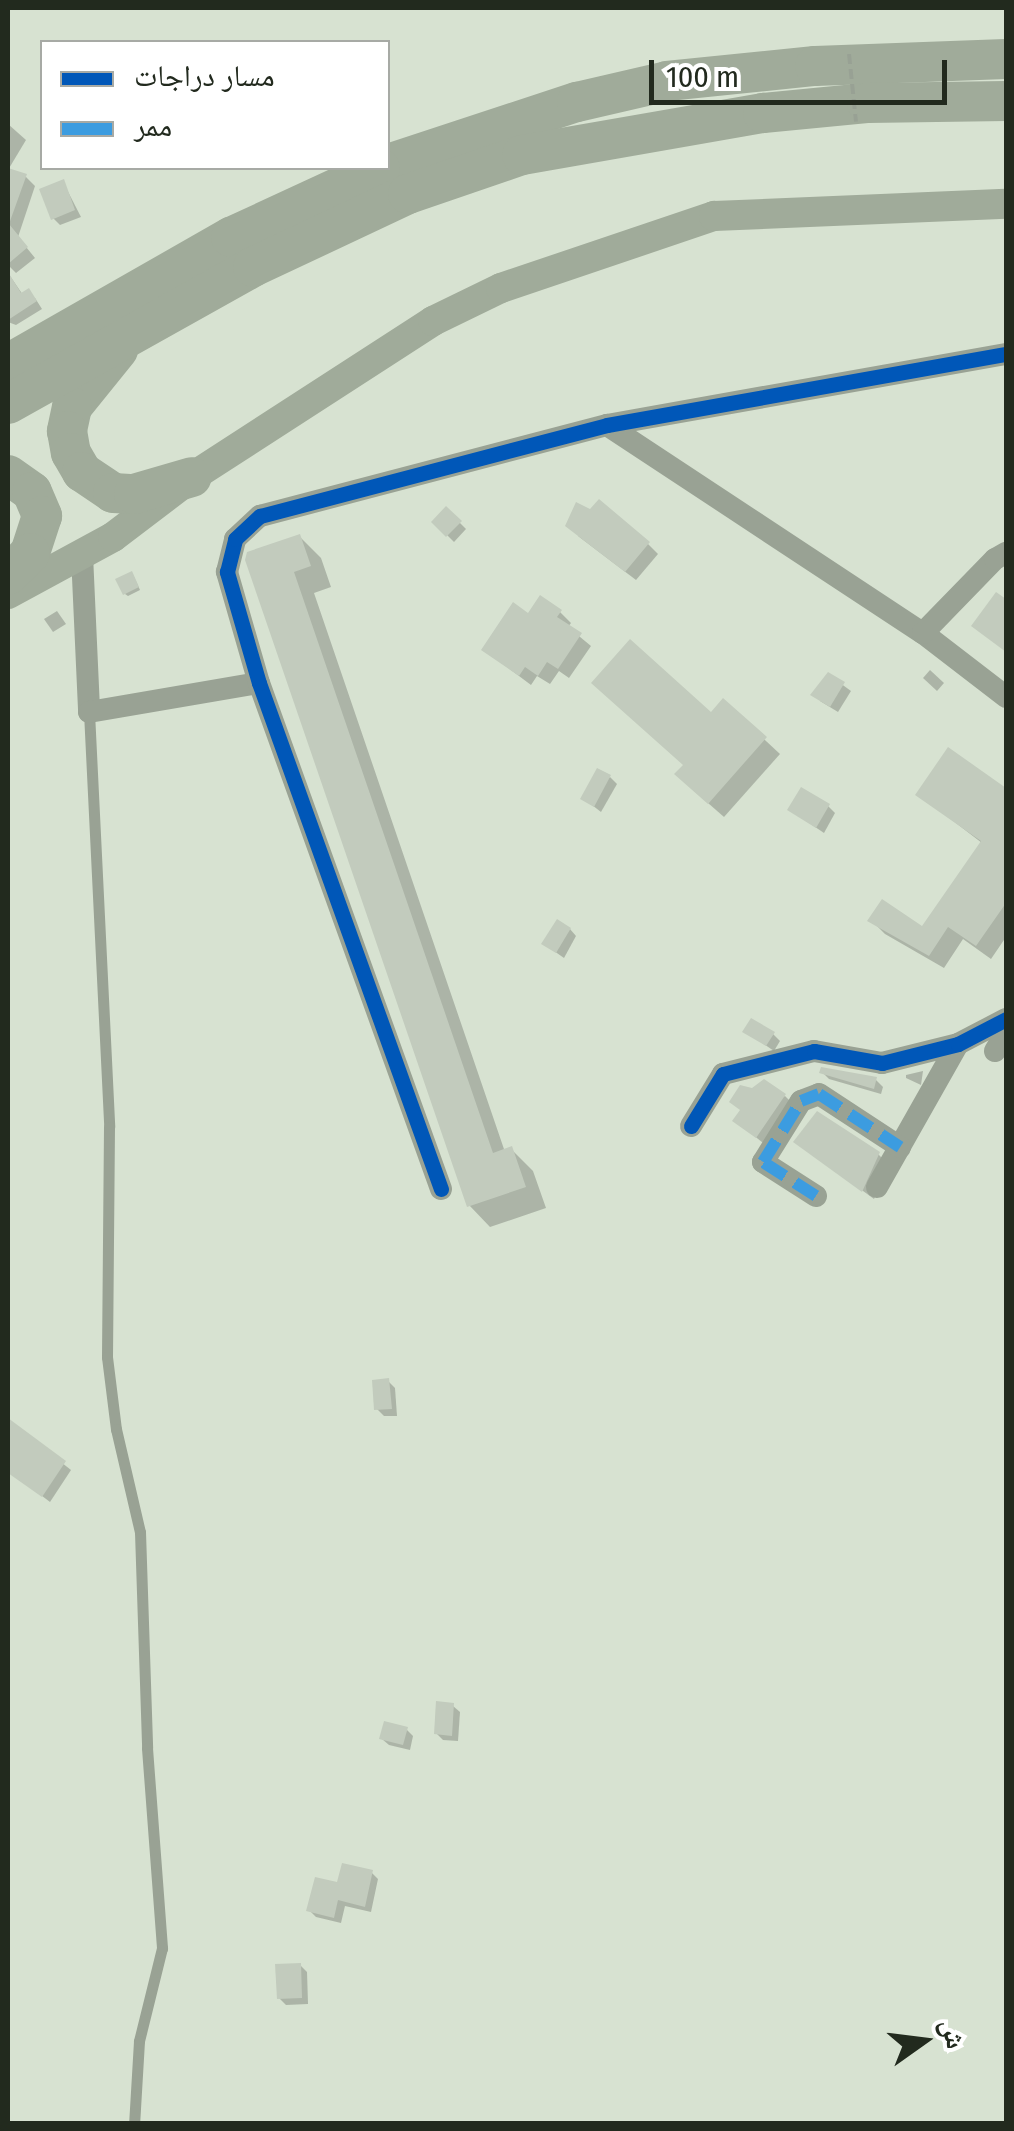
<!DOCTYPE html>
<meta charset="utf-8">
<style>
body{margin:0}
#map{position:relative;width:1014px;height:2131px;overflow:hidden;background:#d7e2d1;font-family:"Fira Sans Condensed","Noto Naskh Arabic",sans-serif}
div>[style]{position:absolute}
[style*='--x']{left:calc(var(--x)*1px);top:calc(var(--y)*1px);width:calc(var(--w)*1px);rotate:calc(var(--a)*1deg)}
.shadow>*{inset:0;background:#0003}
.building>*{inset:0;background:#c2cbbd}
.service>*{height:11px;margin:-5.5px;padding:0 5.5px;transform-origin:5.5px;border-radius:5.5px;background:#99a294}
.minor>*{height:22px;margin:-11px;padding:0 11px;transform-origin:11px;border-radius:11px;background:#99a294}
.secondary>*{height:30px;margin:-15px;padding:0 15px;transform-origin:15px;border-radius:15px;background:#a0ab9a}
.motorway>*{height:40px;margin:-20px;padding:0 20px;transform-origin:20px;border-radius:20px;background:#a0ab9a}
.path-bridge>*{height:4px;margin-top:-2px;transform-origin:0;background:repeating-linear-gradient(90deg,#98a194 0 10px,transparent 0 15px)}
.quiet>*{height:12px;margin-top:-6px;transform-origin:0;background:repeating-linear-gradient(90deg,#3c9ce0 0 25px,transparent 0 37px)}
.cycleway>*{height:15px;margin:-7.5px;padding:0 7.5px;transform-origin:7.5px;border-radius:7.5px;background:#0057b8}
span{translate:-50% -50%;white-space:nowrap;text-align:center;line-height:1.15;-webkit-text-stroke:8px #fff;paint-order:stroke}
.frame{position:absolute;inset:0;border:10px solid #222a1e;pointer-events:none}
.legend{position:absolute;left:40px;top:40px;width:350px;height:130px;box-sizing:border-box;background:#fff;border:2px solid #a7aaa5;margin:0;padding:12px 18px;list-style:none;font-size:30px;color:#222a1e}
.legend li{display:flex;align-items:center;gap:20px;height:50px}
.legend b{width:50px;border:2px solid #a7aaa5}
.north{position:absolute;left:874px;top:1991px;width:100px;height:100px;-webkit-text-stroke:8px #fff;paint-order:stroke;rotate:76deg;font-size:28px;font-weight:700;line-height:40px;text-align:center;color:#222a1e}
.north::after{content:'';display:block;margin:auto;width:35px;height:45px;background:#222a1e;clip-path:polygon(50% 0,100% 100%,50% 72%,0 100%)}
.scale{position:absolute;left:649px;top:60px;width:298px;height:45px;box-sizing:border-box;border:5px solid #222a1e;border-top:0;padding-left:12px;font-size:30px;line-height:35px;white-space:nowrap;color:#222a1e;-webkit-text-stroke:8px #fff;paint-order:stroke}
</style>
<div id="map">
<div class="shadow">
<div style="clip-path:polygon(8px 124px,26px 140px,8px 170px)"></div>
<div style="clip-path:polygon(8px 171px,26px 177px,35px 186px,18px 237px,35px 258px,16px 273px,8px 265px)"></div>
<div style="clip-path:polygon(63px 182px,81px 217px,60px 225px,53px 218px)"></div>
<div style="clip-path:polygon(8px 273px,23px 295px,35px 298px,42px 309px,16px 325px,8px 322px)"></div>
<div style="clip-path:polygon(446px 509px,466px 529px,454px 542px,434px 522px)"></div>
<div style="clip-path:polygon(578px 536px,648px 544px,658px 554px,636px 580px)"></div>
<div style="clip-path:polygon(300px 537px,321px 558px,331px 587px,314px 593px,505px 1152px,511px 1149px,533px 1171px,546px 1208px,490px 1227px,469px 1205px,248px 560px)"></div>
<div style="clip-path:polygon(134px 577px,140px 590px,128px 596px,125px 594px)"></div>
<div style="clip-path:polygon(57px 611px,66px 624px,53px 632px,44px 619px)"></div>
<div style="clip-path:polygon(560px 612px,571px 623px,568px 627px,591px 646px,569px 678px,559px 671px,550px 684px,537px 676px,531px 685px,484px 650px,529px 616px)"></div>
<div style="clip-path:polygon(930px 670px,944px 683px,937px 691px,923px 678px)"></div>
<div style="clip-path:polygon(829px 675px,851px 691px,838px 712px,820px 701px)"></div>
<div style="clip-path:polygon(724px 702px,780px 754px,724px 817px,692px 789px,685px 766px)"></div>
<div style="clip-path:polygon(949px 750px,1006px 791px,1006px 937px,991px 959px,963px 939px,944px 968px,885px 934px,871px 920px,923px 930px,982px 843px,918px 794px)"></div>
<div style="clip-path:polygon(610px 777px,617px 784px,601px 812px,583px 798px)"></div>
<div style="clip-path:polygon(828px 806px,835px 813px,824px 833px,790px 810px)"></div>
<div style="clip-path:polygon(570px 929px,576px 936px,564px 958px,544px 944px)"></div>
<div style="clip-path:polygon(746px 1032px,773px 1034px,780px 1041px,774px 1051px)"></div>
<div style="clip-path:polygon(923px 1071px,921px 1085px,906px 1078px,906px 1075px)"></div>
<div style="clip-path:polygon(822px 1072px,876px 1080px,883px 1087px,881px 1094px,829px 1079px)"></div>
<div style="clip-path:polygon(785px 1096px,796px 1107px,768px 1147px,736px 1121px)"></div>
<div style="clip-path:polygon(796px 1142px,878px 1154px,889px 1165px,874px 1199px)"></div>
<div style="clip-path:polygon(388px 1381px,395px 1388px,397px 1416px,384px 1416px,377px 1409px)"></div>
<div style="clip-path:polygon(8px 1420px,71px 1470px,50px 1502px,8px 1470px)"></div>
<div style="clip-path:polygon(453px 1706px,460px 1712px,458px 1741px,443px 1740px,436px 1733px)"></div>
<div style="clip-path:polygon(406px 1729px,413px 1736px,410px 1750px,389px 1745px,382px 1739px)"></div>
<div style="clip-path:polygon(371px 1872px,378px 1879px,371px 1912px,345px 1906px,341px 1923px,316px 1917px,309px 1910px,339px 1885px)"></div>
<div style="clip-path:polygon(300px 1965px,307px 1972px,308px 2004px,286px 2005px,279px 1998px)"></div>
</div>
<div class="building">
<div style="clip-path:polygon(8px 168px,27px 174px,9px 224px,28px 247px,8px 264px)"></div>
<div style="clip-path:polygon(64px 179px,75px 210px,51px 220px,39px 189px)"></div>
<div style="clip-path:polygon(8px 272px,21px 293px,29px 288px,37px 301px,8px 320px)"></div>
<div style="clip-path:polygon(599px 499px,650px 542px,625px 572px,565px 526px,576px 502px,590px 509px)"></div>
<div style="clip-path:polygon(446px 506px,462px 521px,446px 537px,431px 522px)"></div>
<div style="clip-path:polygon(300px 534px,311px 566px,294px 572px,493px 1153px,512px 1146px,526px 1187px,467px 1207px,245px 560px,247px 552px)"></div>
<div style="clip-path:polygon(132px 571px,139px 587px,123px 595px,115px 579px)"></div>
<div style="clip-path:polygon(996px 592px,1006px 599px,1006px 652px,971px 626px)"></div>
<div style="clip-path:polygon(540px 595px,562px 610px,557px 617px,582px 633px,558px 669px,547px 662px,538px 676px,525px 667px,519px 676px,481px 650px,513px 602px,528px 613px)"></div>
<div style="clip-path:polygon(630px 639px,711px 712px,723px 698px,767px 737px,708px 804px,674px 774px,683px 765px,591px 683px)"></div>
<div style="clip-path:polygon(828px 672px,845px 682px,830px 707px,810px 695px)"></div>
<div style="clip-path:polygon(948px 747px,1006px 788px,1006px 903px,976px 946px,948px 927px,929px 956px,867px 921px,882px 899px,922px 926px,981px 841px,915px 795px)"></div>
<div style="clip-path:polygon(597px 768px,611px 775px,594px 807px,580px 799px)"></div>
<div style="clip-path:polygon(801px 787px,830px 804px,816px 828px,787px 810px)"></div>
<div style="clip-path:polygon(557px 919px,571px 928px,556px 953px,541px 944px)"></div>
<div style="clip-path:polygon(751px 1018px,775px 1032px,766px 1046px,742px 1032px)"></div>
<div style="clip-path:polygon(821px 1067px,877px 1077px,874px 1089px,819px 1073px)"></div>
<div style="clip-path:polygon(764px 1079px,786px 1094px,756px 1138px,732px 1121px,740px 1110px,729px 1102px,740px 1085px,752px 1088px)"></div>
<div style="clip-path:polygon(817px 1111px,880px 1152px,862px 1192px,793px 1142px)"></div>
<div style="clip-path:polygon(389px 1378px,392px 1409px,374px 1410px,372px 1380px)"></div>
<div style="clip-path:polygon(8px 1418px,66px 1461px,42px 1497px,8px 1473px)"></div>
<div style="clip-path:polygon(436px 1701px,454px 1703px,452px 1736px,434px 1734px)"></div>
<div style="clip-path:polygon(384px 1721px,408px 1727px,403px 1745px,379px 1739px)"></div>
<div style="clip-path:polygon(342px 1863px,373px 1870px,365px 1907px,338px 1900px,334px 1918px,306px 1911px,315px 1877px,337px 1882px)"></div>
<div style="clip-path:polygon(301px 1963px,302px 1998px,277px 1999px,275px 1964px)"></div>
</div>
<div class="service">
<div style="--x:89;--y:712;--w:415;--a:87.2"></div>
<div style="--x:109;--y:1127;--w:230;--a:90.5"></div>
<div style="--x:107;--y:1357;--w:73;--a:82.9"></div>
<div style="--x:116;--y:1429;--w:106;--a:76.9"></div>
<div style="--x:140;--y:1532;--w:216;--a:88.1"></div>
<div style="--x:147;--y:1748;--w:201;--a:85.7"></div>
<div style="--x:162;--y:1948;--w:96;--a:103.9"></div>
<div style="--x:139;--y:2041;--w:83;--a:93.4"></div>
</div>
<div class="minor">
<div style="--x:607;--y:425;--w:378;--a:33.4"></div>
<div style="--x:923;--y:633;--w:105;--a:37.6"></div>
<div style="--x:82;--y:555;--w:157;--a:87.4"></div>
<div style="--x:89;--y:712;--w:172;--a:-9.7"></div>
<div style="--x:923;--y:633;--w:103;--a:-45.8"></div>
<div style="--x:995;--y:559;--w:13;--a:-29"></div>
<div style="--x:995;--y:1051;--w:21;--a:-59"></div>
<div style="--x:691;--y:1126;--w:61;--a:-58.4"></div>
<div style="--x:723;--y:1074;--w:94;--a:-14.2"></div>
<div style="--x:814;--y:1051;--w:69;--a:10"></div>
<div style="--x:882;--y:1063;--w:78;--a:-14"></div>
<div style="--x:958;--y:1044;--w:54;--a:-27.5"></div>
<div style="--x:877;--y:1187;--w:164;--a:-60.5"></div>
<div style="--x:441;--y:1189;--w:538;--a:-109.78"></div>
<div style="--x:259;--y:683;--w:116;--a:-106.1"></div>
<div style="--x:227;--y:572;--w:34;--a:-76"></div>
<div style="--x:235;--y:539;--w:34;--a:-43"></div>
<div style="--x:260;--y:516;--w:359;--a:-14.7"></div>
<div style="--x:607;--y:425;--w:405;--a:-10.1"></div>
<div style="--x:816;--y:1196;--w:63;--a:-147.3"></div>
<div style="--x:763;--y:1162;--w:72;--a:-58.1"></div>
<div style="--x:801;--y:1101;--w:19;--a:-21"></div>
<div style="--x:819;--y:1094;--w:97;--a:33.2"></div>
</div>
<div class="secondary">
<div style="--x:8;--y:594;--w:119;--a:-28.5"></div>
<div style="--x:113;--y:537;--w:99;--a:-37.2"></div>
<div style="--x:192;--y:477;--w:287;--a:-32.9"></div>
<div style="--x:433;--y:321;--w:76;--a:-25.9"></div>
<div style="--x:501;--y:288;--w:225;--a:-18.7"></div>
<div style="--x:714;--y:216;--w:292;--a:-2.4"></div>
</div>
<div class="motorway">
<div style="--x:388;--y:164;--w:199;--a:-18.2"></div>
<div style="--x:577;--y:102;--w:92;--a:-13.1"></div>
<div style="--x:667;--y:81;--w:149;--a:-5.8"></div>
<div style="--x:815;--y:66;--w:191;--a:-2.1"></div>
<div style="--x:118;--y:350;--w:73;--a:128.9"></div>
<div style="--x:72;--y:407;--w:25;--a:102"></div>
<div style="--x:67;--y:431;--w:22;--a:80"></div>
<div style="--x:71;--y:453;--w:22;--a:60"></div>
<div style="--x:82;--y:472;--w:37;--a:34"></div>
<div style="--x:113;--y:493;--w:21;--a:3"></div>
<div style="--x:134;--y:494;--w:60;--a:-16.3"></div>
<div style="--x:8;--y:364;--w:257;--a:-29.7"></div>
<div style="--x:231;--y:237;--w:164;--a:-24.8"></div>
<div style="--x:8;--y:404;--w:281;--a:-29.2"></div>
<div style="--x:253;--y:267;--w:171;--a:-25.2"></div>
<div style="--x:408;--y:194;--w:120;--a:-18.9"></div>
<div style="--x:522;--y:155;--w:245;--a:-9.9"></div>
<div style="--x:763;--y:113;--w:104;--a:-5.5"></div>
<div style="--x:867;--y:103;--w:139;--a:-0.8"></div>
<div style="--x:8;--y:475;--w:29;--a:35"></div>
<div style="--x:32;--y:492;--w:26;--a:67"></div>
<div style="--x:42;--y:516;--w:39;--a:108"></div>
<div style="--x:30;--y:553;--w:31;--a:135"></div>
</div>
<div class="path-bridge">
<div style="--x:849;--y:54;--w:68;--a:84.1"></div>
</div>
<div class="quiet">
<div style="--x:816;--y:1196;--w:63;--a:-147.3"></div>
<div style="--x:763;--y:1162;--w:72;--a:-58.1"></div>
<div style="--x:801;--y:1101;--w:19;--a:-21"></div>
<div style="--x:819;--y:1094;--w:97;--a:33.2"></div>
</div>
<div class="cycleway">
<div style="--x:691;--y:1126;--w:61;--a:-58.4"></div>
<div style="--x:723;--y:1074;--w:94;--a:-14.2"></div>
<div style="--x:814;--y:1051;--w:69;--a:10"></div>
<div style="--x:882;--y:1063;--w:78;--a:-14"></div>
<div style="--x:958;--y:1044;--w:54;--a:-27.5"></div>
<div style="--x:441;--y:1189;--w:538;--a:-109.78"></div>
<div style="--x:259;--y:683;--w:116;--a:-106.1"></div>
<div style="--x:227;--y:572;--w:34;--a:-76"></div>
<div style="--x:235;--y:539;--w:34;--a:-43"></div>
<div style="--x:260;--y:516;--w:359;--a:-14.7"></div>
<div style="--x:607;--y:425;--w:405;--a:-10.1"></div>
</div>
<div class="frame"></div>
<ul class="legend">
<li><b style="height:12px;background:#0057b8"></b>مسار دراجات</li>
<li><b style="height:12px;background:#3c9ce0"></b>ممر</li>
</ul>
<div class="north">ش</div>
<div class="scale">100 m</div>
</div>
